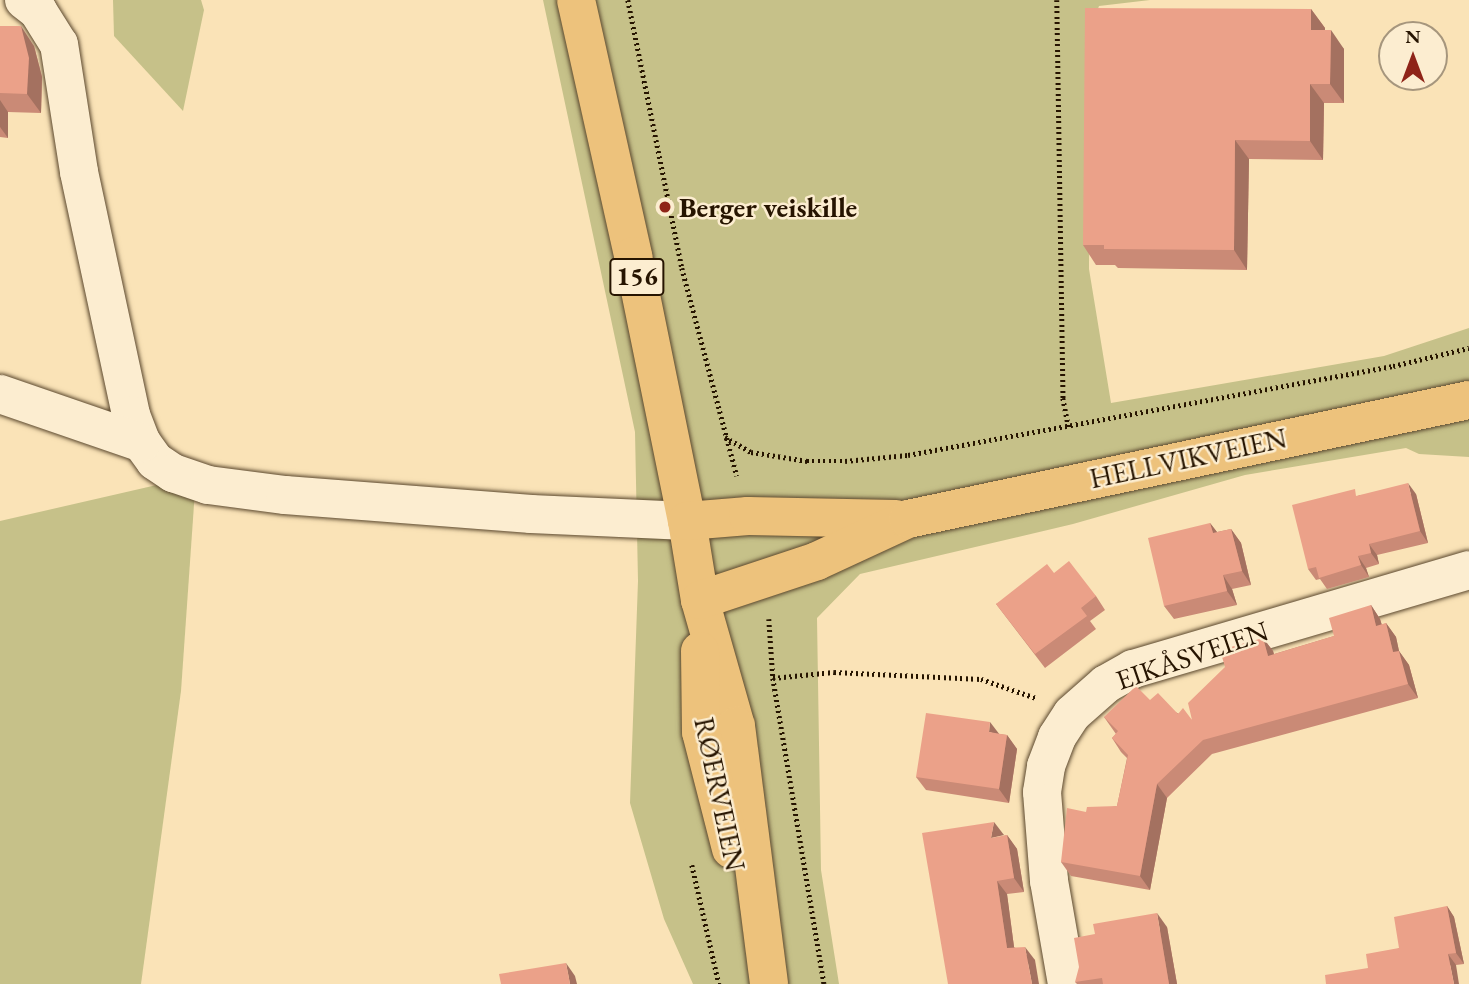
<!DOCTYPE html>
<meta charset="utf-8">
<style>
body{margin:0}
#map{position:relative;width:1469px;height:984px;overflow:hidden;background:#fae3b7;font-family:"EB Garamond",serif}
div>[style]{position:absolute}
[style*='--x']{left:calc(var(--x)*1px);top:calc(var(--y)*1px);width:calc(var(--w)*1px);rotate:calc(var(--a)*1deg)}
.green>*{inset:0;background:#c6c189}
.path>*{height:4.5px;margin-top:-2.25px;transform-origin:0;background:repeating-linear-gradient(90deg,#261400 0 2px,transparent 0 5.5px)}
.roads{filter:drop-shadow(0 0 2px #5b482e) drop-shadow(0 0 2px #5b482e)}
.minor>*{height:38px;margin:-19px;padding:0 19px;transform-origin:19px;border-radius:19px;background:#fcedd0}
.major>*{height:38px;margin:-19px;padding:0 19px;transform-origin:19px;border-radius:19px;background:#edc27c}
.wall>*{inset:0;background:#ca8a76}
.shaded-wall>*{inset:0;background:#a47160}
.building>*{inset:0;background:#eba189}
.dots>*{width:19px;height:19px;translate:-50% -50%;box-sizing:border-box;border:4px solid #fcedd0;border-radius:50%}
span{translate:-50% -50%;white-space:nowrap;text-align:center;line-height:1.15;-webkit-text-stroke:5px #fcedd0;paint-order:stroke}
.shield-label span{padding:2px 5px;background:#fcedd0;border:2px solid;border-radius:5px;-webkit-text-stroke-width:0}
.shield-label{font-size:26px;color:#261400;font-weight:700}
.poi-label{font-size:28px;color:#261400;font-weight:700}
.left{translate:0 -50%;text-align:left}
.street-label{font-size:28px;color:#261400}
.north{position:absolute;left:1378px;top:21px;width:70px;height:70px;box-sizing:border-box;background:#fcedd0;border:2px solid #a6967d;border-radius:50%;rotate:0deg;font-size:19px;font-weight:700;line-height:28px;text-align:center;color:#261400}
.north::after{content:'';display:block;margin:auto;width:24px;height:32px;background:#8f2418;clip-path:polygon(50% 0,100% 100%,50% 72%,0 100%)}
</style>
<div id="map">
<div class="green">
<div style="clip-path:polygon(113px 0,201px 0,204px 10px,183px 111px,114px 36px)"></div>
<div style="clip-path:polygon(543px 0,1150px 0,1099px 6px,1090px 31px,1089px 269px,1111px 403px,1384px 356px,1469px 328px,1469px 457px,1419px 454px,1406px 448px,1245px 475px,1073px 524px,860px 574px,817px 618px,821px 870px,839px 984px,693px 984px,664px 919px,630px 803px,638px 581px,635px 432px)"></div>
<div style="clip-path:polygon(196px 476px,181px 691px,141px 984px,0 984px,0 521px)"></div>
</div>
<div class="path">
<div style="--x:628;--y:0;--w:273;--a:78.6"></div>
<div style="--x:682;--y:268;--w:215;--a:75.2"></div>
<div style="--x:1057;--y:0;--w:398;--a:89.1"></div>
<div style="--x:1063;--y:398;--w:31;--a:79"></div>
<div style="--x:725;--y:437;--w:30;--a:30"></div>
<div style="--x:751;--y:452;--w:57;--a:9.1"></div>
<div style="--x:807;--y:461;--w:38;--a:0"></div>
<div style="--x:845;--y:461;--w:63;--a:-5.4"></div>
<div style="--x:908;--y:455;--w:493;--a:-10.4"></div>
<div style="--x:1393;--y:366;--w:78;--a:-13.3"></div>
<div style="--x:769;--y:619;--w:59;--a:86.1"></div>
<div style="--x:773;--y:678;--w:310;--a:80.5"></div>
<div style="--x:773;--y:678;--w:61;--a:-5.6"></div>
<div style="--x:834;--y:672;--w:147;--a:2.7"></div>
<div style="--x:981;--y:679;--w:58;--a:19.1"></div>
<div style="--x:692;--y:865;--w:122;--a:77.2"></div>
</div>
<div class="roads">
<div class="minor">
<div style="--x:24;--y:0;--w:18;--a:38"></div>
<div style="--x:38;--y:11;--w:39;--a:58"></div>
<div style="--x:59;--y:44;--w:130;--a:81.1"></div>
<div style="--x:79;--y:172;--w:249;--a:77.9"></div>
<div style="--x:131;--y:415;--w:30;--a:69"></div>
<div style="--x:142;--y:443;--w:22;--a:54"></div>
<div style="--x:155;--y:461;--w:22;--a:34"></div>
<div style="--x:173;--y:473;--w:37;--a:19"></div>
<div style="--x:208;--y:485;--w:78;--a:7.4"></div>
<div style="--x:285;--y:495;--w:247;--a:4.4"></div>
<div style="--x:531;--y:514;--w:156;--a:2.6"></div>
<div style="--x:0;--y:394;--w:150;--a:19"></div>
<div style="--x:1067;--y:984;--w:105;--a:-99.9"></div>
<div style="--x:1049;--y:881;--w:89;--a:-94.5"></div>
<div style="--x:1042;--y:792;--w:26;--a:-81"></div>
<div style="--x:1046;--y:766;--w:31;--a:-69"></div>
<div style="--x:1057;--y:737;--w:27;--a:-57"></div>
<div style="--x:1072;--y:714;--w:45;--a:-41.4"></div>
<div style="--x:1106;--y:684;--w:31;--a:-29"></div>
<div style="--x:1133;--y:669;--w:350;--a:-16.4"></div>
</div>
<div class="major">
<div style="--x:576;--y:0;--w:262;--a:77.4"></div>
<div style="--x:633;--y:256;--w:270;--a:78.5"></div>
<div style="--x:687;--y:521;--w:80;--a:80.7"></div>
<div style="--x:700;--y:600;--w:131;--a:74.1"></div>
<div style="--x:736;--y:726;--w:260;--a:82.7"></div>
<div style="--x:687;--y:521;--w:61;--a:-4.7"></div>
<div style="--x:748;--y:516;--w:148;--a:1.2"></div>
<div style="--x:700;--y:600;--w:123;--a:-18.4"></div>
<div style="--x:817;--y:561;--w:100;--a:-24.8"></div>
<div style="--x:908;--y:519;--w:573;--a:-11.98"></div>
<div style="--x:700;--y:651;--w:81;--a:89.3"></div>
<div style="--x:701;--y:732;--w:121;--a:75.6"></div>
</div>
</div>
<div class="wall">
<div style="clip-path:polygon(1311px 9px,1325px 28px,1325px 30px,1344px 49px,1344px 103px,1324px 103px,1323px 160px,1249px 159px,1247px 270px,1118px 268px,1115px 265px,1096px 265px,1083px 245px)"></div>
<div style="clip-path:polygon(0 26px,34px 46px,42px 77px,41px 113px,8px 112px,8px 138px,0 137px)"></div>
<div style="clip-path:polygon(1416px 494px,1428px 543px,1377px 555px,1379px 564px,1366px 568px,1369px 577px,1327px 589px,1320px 579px,1316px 580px,1308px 569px,1359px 495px)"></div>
<div style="clip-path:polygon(1210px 523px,1217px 532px,1231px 529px,1241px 543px,1251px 585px,1232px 589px,1237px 605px,1174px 619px,1164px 606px)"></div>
<div style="clip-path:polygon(1054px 573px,1096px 596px,1105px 610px,1090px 621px,1096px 629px,1045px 668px,996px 604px)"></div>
<div style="clip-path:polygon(1371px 605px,1380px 619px,1382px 625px,1386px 623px,1396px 637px,1399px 651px,1409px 665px,1418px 698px,1212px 754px,1167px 798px,1150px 890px,1071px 876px,1061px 862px,1086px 812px,1117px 806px,1127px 758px,1121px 752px,1112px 738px,1116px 734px,1104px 717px,1150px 700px,1192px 720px,1263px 638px,1273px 651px,1274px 654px,1334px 636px)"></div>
<div style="clip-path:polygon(999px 734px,1007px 735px,1017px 749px,1009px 803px,926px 790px,916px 777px)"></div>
<div style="clip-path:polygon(1007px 835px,1017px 849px,1024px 892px,1007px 894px,1014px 947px,1035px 960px,948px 984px,1003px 836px)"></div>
<div style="clip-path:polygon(1447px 906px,1454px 917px,1464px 964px,1456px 965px,1368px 968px,1399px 948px)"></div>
<div style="clip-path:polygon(1167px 927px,1177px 984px,1077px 984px,1075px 982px)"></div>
</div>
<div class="shaded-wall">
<div style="clip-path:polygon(1311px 9px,1325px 28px,1324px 49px,1311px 30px)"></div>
<div style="clip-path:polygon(21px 26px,34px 46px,42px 77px,41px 113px,27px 94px)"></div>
<div style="clip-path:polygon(1331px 30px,1344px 49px,1344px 103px,1330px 84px)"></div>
<div style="clip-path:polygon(1310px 84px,1324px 103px,1323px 160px,1310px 141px)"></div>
<div style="clip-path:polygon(0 100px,8px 112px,8px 138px,0 127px)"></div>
<div style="clip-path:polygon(1235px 140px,1249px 159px,1247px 270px,1234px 250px)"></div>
<div style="clip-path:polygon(1408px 483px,1416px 494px,1428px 543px,1420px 531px)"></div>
<div style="clip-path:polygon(1210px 523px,1220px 536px,1213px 533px)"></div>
<div style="clip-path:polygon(1231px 529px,1241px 543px,1251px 585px,1242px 571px)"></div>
<div style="clip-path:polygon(1369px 544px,1377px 555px,1379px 564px,1371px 553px)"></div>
<div style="clip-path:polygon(1358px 556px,1366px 568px,1369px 577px,1361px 565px)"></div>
<div style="clip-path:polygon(1223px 575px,1232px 589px,1237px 605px,1227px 591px)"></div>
<div style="clip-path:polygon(1371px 605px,1380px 619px,1386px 640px,1376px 626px)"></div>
<div style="clip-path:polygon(1386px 623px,1396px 637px,1399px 651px,1409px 665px,1418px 698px,1408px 684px,1393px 652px)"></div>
<div style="clip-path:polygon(1263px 638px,1273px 651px,1278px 670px,1268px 656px)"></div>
<div style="clip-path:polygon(990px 722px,1000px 735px,989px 732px)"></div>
<div style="clip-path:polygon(1007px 735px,1017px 749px,1009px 803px,999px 789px)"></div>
<div style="clip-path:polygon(1157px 784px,1167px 798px,1150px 890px,1140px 876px)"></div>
<div style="clip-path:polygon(994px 822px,1004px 835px,991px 838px)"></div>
<div style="clip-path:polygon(1007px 835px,1017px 849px,1024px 892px,1014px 878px)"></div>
<div style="clip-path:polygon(997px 881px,1007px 894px,1016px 962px,1007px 948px)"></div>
<div style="clip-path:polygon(1447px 906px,1454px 917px,1464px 964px,1456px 953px)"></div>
<div style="clip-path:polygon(1157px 913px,1167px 927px,1177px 984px,1169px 984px)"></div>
<div style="clip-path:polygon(1025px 947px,1035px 960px,1039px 984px,1032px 984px)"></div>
<div style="clip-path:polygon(1448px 954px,1456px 965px,1459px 984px,1454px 984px)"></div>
<div style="clip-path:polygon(566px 963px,575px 976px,577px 984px,570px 984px)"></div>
</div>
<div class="building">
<div style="clip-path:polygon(1085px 8px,1311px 9px,1311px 30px,1331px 30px,1330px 84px,1310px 84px,1310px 141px,1235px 140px,1234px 250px,1104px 249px,1104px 245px,1083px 245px)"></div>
<div style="clip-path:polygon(0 26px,21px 26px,29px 58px,27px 94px,0 93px)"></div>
<div style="clip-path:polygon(1408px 483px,1420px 531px,1369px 544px,1371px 553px,1358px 556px,1361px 565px,1319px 578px,1316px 567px,1308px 569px,1292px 505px,1355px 489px,1356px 496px)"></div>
<div style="clip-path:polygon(1210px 523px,1213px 533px,1231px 529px,1242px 571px,1223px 575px,1227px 591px,1164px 606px,1148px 538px)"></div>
<div style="clip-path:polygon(1069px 561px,1096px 596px,1081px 608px,1087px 616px,1035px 654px,996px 604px,1047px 564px,1054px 573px)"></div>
<div style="clip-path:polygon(1371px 605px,1376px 626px,1386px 623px,1393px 652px,1399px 651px,1408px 684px,1203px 740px,1157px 784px,1140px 876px,1061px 862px,1067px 808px,1086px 812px,1087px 807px,1117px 806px,1128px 755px,1112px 738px,1118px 731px,1104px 717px,1136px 686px,1150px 700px,1158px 693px,1178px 714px,1183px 708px,1192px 720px,1188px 703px,1225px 667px,1220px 650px,1263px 638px,1268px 656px,1334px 636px,1329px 618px)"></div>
<div style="clip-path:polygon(926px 713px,990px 722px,989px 732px,1007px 735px,999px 789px,916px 777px)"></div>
<div style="clip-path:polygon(994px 822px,991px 838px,1007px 835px,1014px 878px,997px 881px,1007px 948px,1025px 947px,1032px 984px,948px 984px,922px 833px)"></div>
<div style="clip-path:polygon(1447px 906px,1456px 953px,1448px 954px,1454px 984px,1326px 984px,1325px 975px,1368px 968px,1366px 954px,1399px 948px,1394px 917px)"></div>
<div style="clip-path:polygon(1157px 913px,1169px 984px,1103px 984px,1102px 978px,1075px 982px,1079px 967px,1074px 938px,1095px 934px,1093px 924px)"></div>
<div style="clip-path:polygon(566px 963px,570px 984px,501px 984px,499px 974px)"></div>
</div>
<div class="dots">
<div style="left:665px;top:207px;background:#8f2418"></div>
</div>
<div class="shield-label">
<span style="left:637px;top:277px">156</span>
</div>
<div class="poi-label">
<span class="left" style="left:679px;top:207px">Berger veiskille</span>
</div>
<div class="street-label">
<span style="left:1188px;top:458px;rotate:-12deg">HELLVIKVEIEN</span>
<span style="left:1192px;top:655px;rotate:-19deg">EIKÅSVEIEN</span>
<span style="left:720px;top:794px;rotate:78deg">RØERVEIEN</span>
</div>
<div class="north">N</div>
</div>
